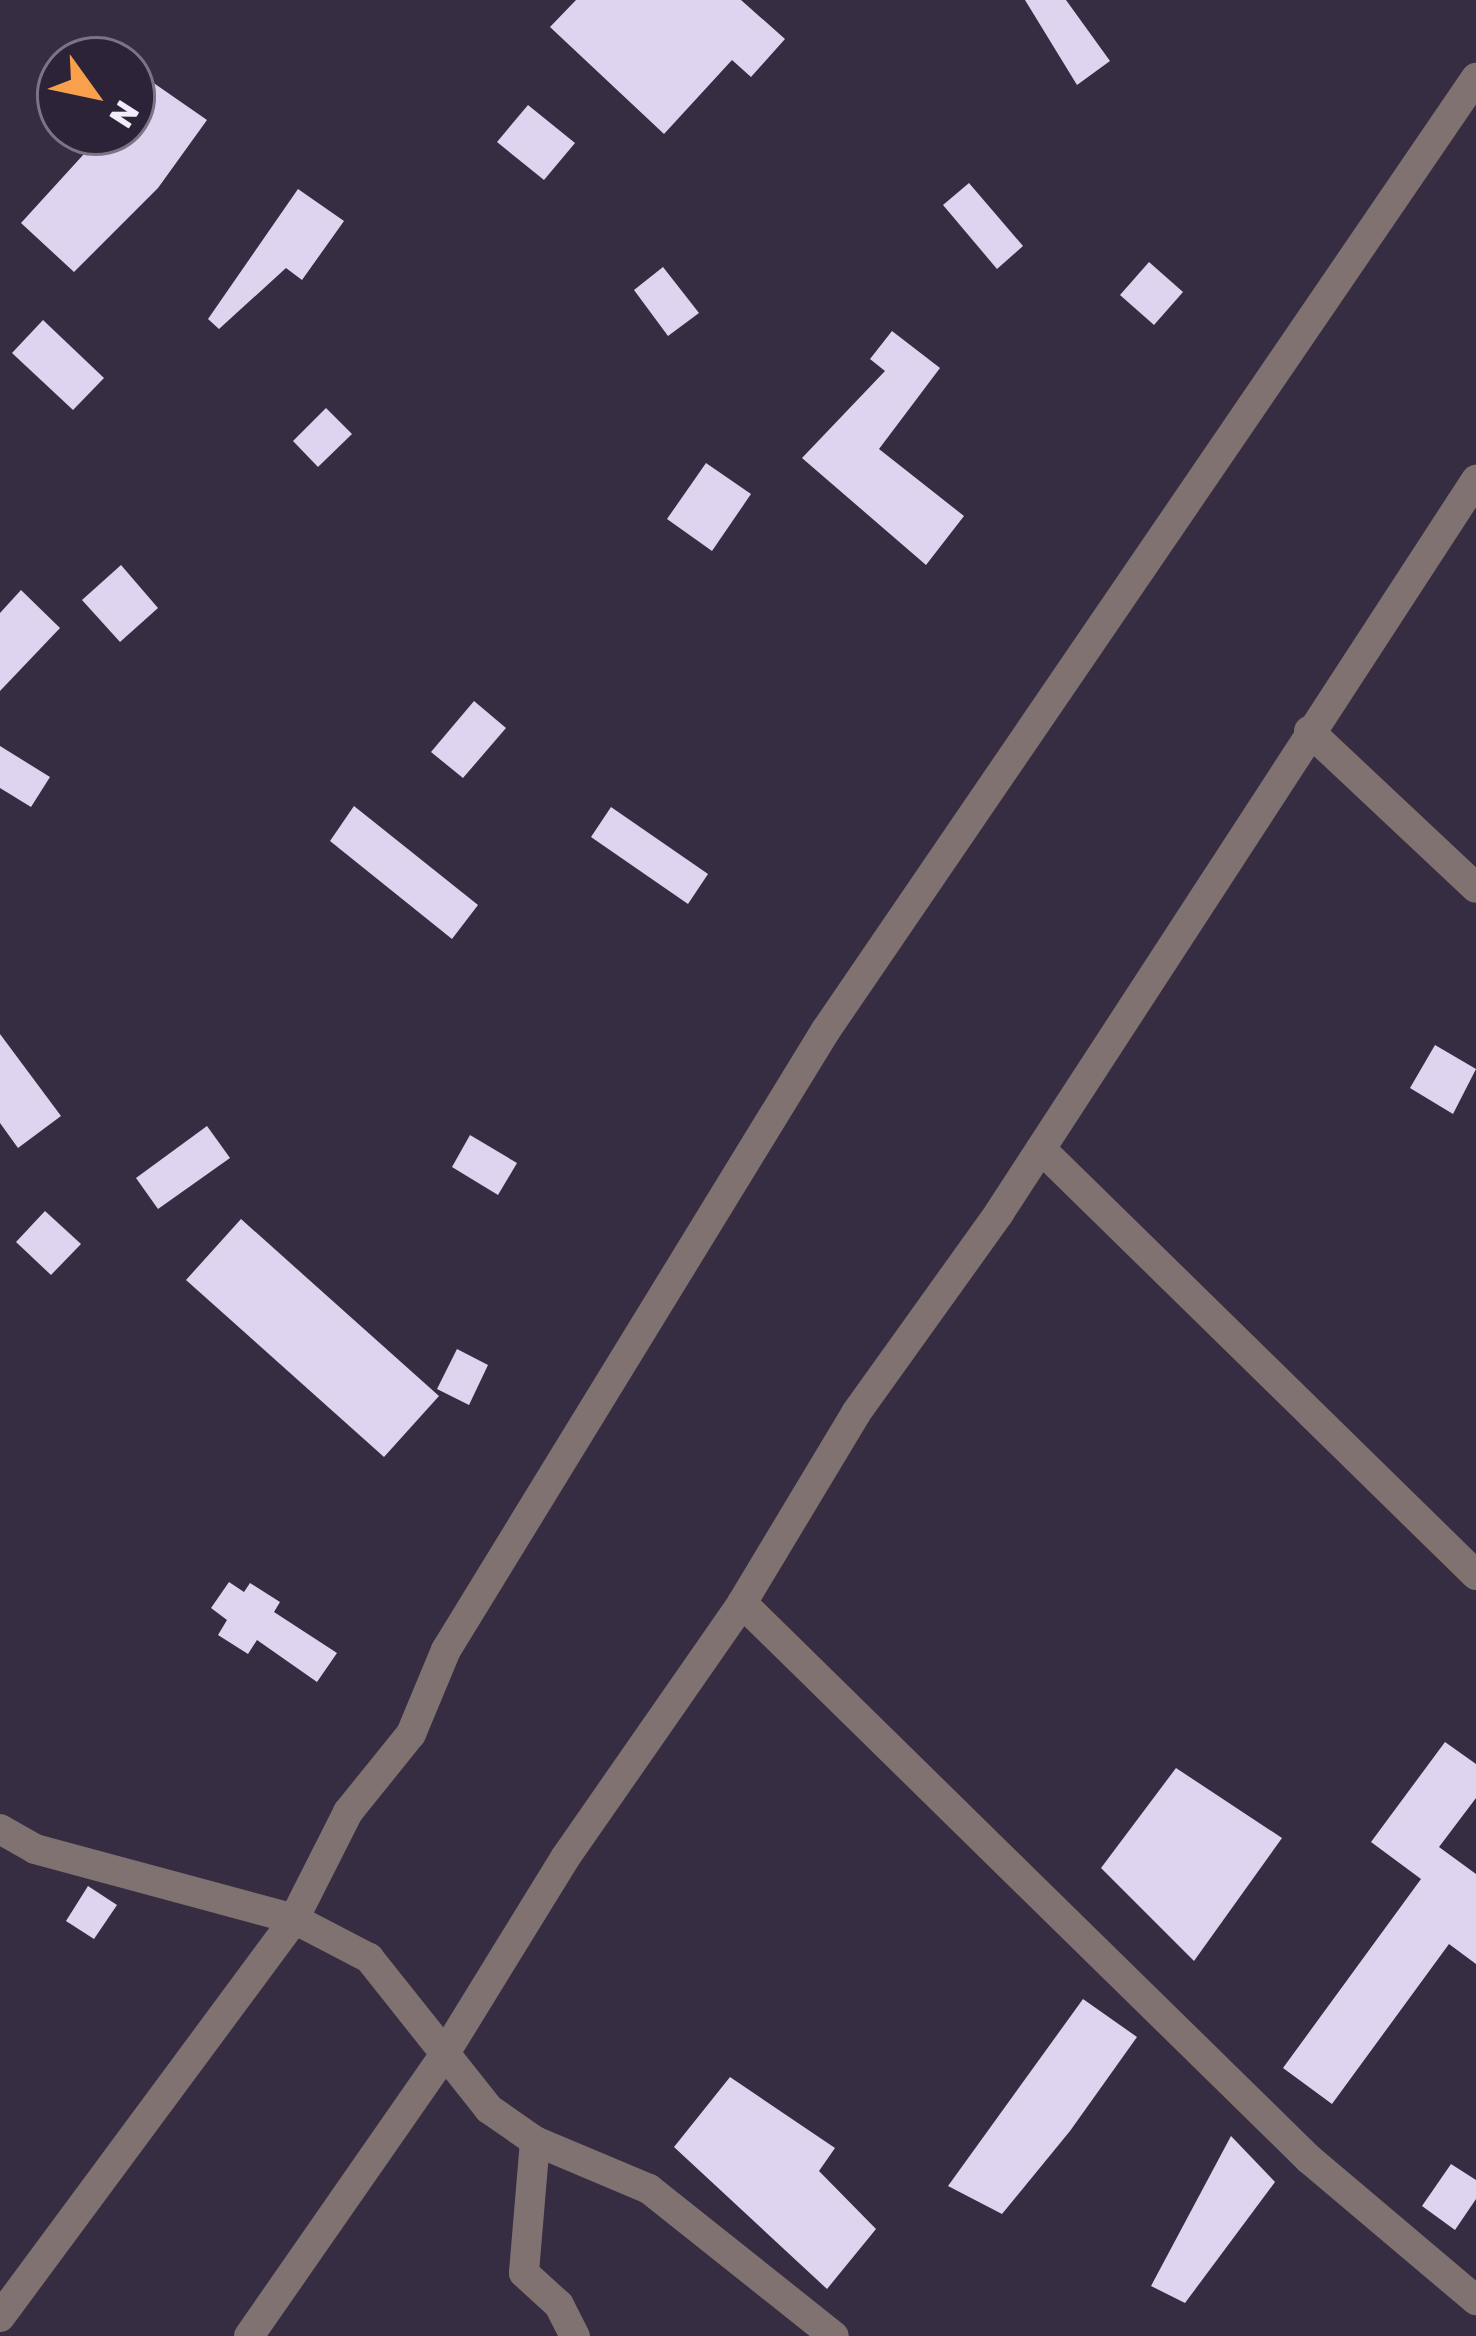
<!DOCTYPE html>
<style>
body{margin:0}
#map{position:relative;width:1476px;height:2336px;overflow:hidden;background:#362d42;font-family:Rubik,sans-serif}
div>[style]{position:absolute}
[style*='--x']{left:calc(var(--x)*1px);top:calc(var(--y)*1px);width:calc(var(--w)*1px);rotate:calc(var(--a)*1deg)}
.building>*{inset:0;background:#dfd4f0}
.minor>*{height:30px;margin:-15px;padding:0 15px;transform-origin:15px;border-radius:15px;background:#807270}
span{translate:-50% -50%;white-space:nowrap;text-align:center;line-height:1.15;-webkit-text-stroke:12px #2c2338;paint-order:stroke}
.north{position:absolute;left:36px;top:36px;width:120px;height:120px;box-sizing:border-box;background:#2c2338;border:3px solid #7c7486;border-radius:50%;rotate:123deg;font-size:33px;font-weight:700;line-height:48px;text-align:center;color:#f3edfb}
.north::after{content:'';display:block;margin:auto;width:42px;height:54px;background:#f9a04c;clip-path:polygon(50% 0,100% 100%,50% 72%,0 100%)}
</style>
<div id="map">
<div class="building">
<div style="clip-path:polygon(576px 0,741px 0,785px 39px,751px 77px,732px 60px,664px 134px,550px 27px)"></div>
<div style="clip-path:polygon(1025px 0,1066px 0,1110px 61px,1077px 85px)"></div>
<div style="clip-path:polygon(132px 68px,207px 120px,158px 188px,74px 272px,21px 223px,104px 132px,132px 132px)"></div>
<div style="clip-path:polygon(528px 105px,575px 143px,544px 180px,497px 142px)"></div>
<div style="clip-path:polygon(969px 183px,1023px 246px,997px 269px,943px 205px)"></div>
<div style="clip-path:polygon(298px 189px,344px 221px,302px 280px,286px 268px,219px 329px,208px 319px)"></div>
<div style="clip-path:polygon(1149px 262px,1183px 292px,1154px 325px,1120px 295px)"></div>
<div style="clip-path:polygon(663px 267px,699px 313px,668px 336px,634px 290px)"></div>
<div style="clip-path:polygon(43px 320px,104px 378px,73px 410px,12px 353px)"></div>
<div style="clip-path:polygon(892px 331px,940px 368px,879px 449px,964px 516px,926px 565px,802px 458px,885px 371px,870px 359px)"></div>
<div style="clip-path:polygon(326px 408px,352px 434px,318px 467px,293px 441px)"></div>
<div style="clip-path:polygon(706px 463px,751px 494px,712px 551px,667px 519px)"></div>
<div style="clip-path:polygon(121px 565px,158px 608px,120px 642px,82px 600px)"></div>
<div style="clip-path:polygon(21px 590px,60px 628px,0 691px,0 613px)"></div>
<div style="clip-path:polygon(474px 701px,506px 728px,463px 778px,431px 752px)"></div>
<div style="clip-path:polygon(0 746px,50px 777px,31px 807px,0 788px)"></div>
<div style="clip-path:polygon(354px 806px,478px 905px,452px 939px,330px 841px)"></div>
<div style="clip-path:polygon(611px 807px,708px 874px,688px 904px,591px 837px)"></div>
<div style="clip-path:polygon(0 1034px,61px 1116px,18px 1148px,0 1123px)"></div>
<div style="clip-path:polygon(1435px 1045px,1476px 1069px,1453px 1114px,1410px 1088px)"></div>
<div style="clip-path:polygon(207px 1126px,230px 1158px,158px 1209px,136px 1178px)"></div>
<div style="clip-path:polygon(470px 1135px,517px 1163px,498px 1195px,452px 1167px)"></div>
<div style="clip-path:polygon(45px 1211px,81px 1244px,51px 1275px,16px 1242px)"></div>
<div style="clip-path:polygon(241px 1219px,439px 1396px,384px 1457px,186px 1280px)"></div>
<div style="clip-path:polygon(457px 1349px,488px 1365px,469px 1405px,437px 1389px)"></div>
<div style="clip-path:polygon(229px 1582px,244px 1592px,250px 1583px,280px 1602px,274px 1612px,337px 1653px,317px 1682px,257px 1640px,248px 1654px,218px 1635px,227px 1620px,211px 1608px)"></div>
<div style="clip-path:polygon(1445px 1742px,1476px 1764px,1476px 1798px,1439px 1847px,1476px 1874px,1476px 1964px,1449px 1944px,1332px 2104px,1283px 2068px,1421px 1879px,1371px 1842px)"></div>
<div style="clip-path:polygon(1176px 1768px,1282px 1838px,1194px 1961px,1101px 1868px)"></div>
<div style="clip-path:polygon(88px 1886px,117px 1905px,94px 1939px,66px 1921px)"></div>
<div style="clip-path:polygon(1083px 1999px,1137px 2037px,1070px 2131px,1002px 2214px,948px 2186px)"></div>
<div style="clip-path:polygon(730px 2077px,835px 2148px,819px 2171px,876px 2229px,827px 2289px,674px 2147px)"></div>
<div style="clip-path:polygon(1231px 2136px,1275px 2182px,1185px 2303px,1151px 2286px)"></div>
<div style="clip-path:polygon(1451px 2164px,1476px 2180px,1476px 2199px,1455px 2230px,1422px 2206px)"></div>
</div>
<div class="minor">
<div style="--x:1309;--y:731;--w:229;--a:43.2"></div>
<div style="--x:1041;--y:1149;--w:609;--a:44.4"></div>
<div style="--x:742;--y:1603;--w:794;--a:44.44"></div>
<div style="--x:1309;--y:2159;--w:219;--a:40.2"></div>
<div style="--x:0;--y:1829;--w:40;--a:29.7"></div>
<div style="--x:35;--y:1849;--w:268;--a:15.1"></div>
<div style="--x:294;--y:1919;--w:85;--a:27.5"></div>
<div style="--x:369;--y:1958;--w:193;--a:51.5"></div>
<div style="--x:489;--y:2109;--w:56;--a:34.8"></div>
<div style="--x:535;--y:2141;--w:124;--a:22.8"></div>
<div style="--x:649;--y:2189;--w:236;--a:38.5"></div>
<div style="--x:535;--y:2141;--w:132;--a:94.8"></div>
<div style="--x:524;--y:2273;--w:47;--a:42.4"></div>
<div style="--x:559;--y:2305;--w:35;--a:63"></div>
<div style="--x:0;--y:2317;--w:495;--a:-53.5"></div>
<div style="--x:294;--y:1919;--w:120;--a:-63.2"></div>
<div style="--x:348;--y:1812;--w:100;--a:-51.1"></div>
<div style="--x:411;--y:1734;--w:91;--a:-67.4"></div>
<div style="--x:446;--y:1650;--w:727;--a:-58.5"></div>
<div style="--x:826;--y:1030;--w:1153;--a:-55.68"></div>
<div style="--x:249;--y:2336;--w:338;--a:-55.2"></div>
<div style="--x:442;--y:2058;--w:235;--a:-58.4"></div>
<div style="--x:565;--y:1858;--w:310;--a:-55.2"></div>
<div style="--x:742;--y:1603;--w:222;--a:-59"></div>
<div style="--x:856;--y:1413;--w:246;--a:-54.4"></div>
<div style="--x:999;--y:1213;--w:875;--a:-56.95"></div>
</div>
<div class="north">N</div>
</div>
